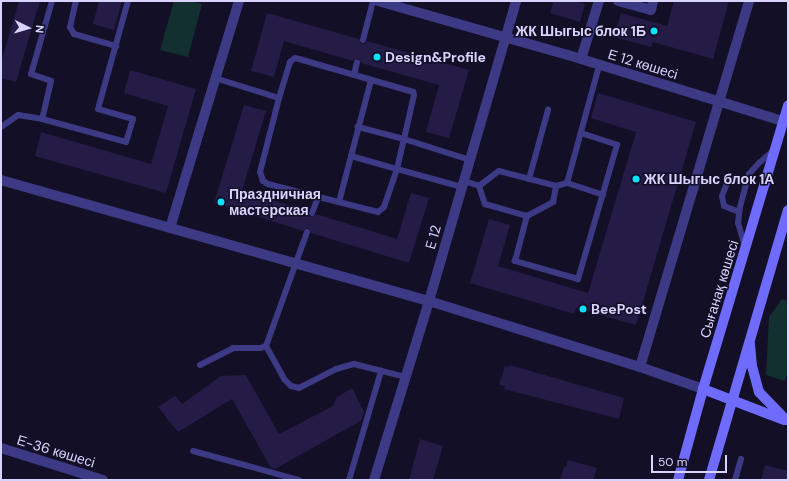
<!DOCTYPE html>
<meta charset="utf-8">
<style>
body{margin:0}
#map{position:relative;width:789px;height:481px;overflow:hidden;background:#130f26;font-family:"DM Sans",sans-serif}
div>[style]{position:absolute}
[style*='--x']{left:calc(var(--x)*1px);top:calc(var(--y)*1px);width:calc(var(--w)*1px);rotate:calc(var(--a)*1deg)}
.green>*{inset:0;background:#12302f}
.building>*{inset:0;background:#241b47}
.lane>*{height:6px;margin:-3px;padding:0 3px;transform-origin:3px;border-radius:3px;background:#3d3a85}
.street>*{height:10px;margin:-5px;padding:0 5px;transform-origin:5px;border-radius:5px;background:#3d3a85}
.secondary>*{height:10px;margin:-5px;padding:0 5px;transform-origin:5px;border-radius:5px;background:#6f6bff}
.dots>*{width:11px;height:11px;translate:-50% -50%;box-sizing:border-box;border:2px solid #130f26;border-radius:50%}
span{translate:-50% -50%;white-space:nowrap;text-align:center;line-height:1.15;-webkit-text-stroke:3px #130f26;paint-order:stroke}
.poi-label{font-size:14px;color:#d9d4ff;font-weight:700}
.right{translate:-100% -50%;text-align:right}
.left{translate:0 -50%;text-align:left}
.street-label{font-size:14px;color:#d9d4ff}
.frame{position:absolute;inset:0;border:2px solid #d9d4ff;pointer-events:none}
.north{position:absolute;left:8px;top:8px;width:40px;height:40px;-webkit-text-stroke:3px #130f26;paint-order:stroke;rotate:95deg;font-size:11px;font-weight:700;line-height:16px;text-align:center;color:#d9d4ff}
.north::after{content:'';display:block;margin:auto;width:14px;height:18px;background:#d9d4ff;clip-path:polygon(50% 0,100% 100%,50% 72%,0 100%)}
.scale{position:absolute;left:651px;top:455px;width:76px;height:18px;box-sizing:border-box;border:2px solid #d9d4ff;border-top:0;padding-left:5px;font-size:12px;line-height:14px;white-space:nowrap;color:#d9d4ff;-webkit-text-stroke:3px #130f26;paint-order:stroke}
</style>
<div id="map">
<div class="green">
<div style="clip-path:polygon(174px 1px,190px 1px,202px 4px,188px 57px,160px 50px)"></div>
<div style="clip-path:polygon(782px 299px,788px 301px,788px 372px,785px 381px,766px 375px,769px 317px)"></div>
</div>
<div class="building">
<div style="clip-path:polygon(19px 1px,40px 1px,16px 82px,1px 78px,1px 62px)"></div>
<div style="clip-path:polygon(99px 1px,122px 1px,114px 30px,93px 24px)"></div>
<div style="clip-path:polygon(554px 1px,574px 1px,585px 4px,580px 22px,550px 13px)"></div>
<div style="clip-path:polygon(674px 1px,729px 1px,713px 59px,653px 42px,651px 47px,614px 37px,621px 13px,667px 26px)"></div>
<div style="clip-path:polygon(267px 13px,359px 39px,362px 44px,365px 44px,367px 41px,469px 70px,449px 138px,426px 132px,439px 85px,361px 63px,358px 58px,353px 61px,284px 41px,274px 77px,251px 71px)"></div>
<div style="clip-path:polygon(130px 70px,196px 89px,166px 193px,35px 156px,41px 132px,151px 164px,168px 106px,124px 93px)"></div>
<div style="clip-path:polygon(598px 93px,696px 122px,636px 325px,576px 308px,574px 314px,470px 283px,489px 219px,510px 225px,498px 266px,588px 293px,636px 132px,591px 118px)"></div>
<div style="clip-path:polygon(244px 105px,266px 111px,242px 191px,308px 211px,308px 216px,311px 217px,316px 214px,397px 239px,411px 193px,429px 198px,409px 263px,311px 233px,308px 228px,303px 231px,214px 203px)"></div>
<div style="clip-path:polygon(510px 365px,624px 398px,619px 419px,504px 389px,505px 386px,499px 385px,505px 366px,509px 367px)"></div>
<div style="clip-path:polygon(246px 375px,279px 434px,333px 406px,336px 398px,352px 388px,364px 412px,362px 420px,275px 469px,271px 468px,232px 399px,178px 432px,158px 407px,175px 396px,182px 404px,221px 376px)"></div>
<div style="clip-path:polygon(420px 439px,443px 446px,433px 480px,409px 480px)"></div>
<div style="clip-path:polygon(568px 460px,597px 468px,593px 480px,560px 480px,564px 467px,566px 467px)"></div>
<div style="clip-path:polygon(765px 465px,788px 471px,788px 480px,761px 480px)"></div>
</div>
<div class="lane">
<div style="--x:52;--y:1;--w:76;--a:106"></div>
<div style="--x:31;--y:74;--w:21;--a:19"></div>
<div style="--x:51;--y:81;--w:39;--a:103"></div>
<div style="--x:42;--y:119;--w:87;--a:15.3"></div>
<div style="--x:126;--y:142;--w:24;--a:-73"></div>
<div style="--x:133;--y:119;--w:36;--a:-164"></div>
<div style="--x:98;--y:109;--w:112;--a:-74.5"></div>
<div style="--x:76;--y:1;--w:27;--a:103"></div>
<div style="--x:70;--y:27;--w:8;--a:60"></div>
<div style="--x:74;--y:34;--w:44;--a:15.9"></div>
<div style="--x:363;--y:40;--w:40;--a:-75.6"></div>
<div style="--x:354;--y:75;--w:13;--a:-77"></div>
<div style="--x:215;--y:78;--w:67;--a:17.4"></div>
<div style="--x:1;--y:127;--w:21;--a:-35"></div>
<div style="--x:18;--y:115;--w:24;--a:9"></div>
<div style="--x:581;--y:133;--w:38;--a:18"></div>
<div style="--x:617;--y:145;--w:140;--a:106.2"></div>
<div style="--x:578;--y:279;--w:66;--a:-164.1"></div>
<div style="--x:515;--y:261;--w:47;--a:-75.1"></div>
<div style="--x:527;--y:216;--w:30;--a:-28"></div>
<div style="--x:553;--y:202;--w:16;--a:-79"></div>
<div style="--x:556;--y:186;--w:11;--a:-15"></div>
<div style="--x:567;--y:183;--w:121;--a:-74.7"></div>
<div style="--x:351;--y:156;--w:48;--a:15.8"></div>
<div style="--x:397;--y:169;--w:31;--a:-77"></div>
<div style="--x:404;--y:139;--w:48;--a:-165.4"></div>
<div style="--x:529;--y:179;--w:72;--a:-74.6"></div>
<div style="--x:464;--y:181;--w:16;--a:18"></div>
<div style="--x:479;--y:186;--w:19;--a:72"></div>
<div style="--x:485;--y:204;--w:44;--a:15.9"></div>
<div style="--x:567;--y:183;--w:38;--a:18"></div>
<div style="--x:479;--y:186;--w:25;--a:-37"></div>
<div style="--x:499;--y:171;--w:59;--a:14.7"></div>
<div style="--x:462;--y:187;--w:67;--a:-164.5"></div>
<div style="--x:397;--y:169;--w:40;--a:108.9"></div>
<div style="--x:384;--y:207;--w:8;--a:140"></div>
<div style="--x:378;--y:212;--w:114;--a:-165.7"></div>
<div style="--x:268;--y:184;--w:6;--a:-149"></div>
<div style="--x:263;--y:181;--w:9;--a:-108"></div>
<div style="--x:260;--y:172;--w:76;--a:-75.6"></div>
<div style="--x:279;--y:98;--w:38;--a:-73"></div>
<div style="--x:290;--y:62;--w:6;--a:-39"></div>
<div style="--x:295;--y:58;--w:4;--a:14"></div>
<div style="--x:299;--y:59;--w:119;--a:16.1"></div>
<div style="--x:413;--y:92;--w:3;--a:72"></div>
<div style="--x:414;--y:95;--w:45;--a:102.8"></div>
<div style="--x:404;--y:139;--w:69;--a:17.7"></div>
<div style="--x:339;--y:202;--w:126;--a:-75.3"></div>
<div style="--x:739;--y:212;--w:16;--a:-158"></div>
<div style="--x:724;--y:206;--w:10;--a:-101"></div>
<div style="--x:722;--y:196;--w:17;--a:-69"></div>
<div style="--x:728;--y:180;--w:5;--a:-11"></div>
<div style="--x:733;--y:179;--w:14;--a:8"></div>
<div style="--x:312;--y:213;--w:17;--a:-69"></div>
<div style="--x:745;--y:247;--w:25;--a:-106"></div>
<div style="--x:738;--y:223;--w:16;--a:-83"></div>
<div style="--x:740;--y:207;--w:34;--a:-75"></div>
<div style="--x:749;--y:174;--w:15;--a:-48"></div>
<div style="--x:759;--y:163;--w:18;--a:-41"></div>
<div style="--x:266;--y:346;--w:38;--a:61"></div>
<div style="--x:284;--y:379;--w:10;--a:45"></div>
<div style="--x:291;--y:386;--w:8;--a:14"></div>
<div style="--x:299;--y:388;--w:42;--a:-27.2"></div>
<div style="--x:336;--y:369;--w:19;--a:-16"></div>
<div style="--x:354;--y:364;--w:54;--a:14"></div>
<div style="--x:200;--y:365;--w:37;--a:-27"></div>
<div style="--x:233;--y:348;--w:27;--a:0"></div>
<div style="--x:260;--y:348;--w:6;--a:-18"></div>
<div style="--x:266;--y:346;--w:121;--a:-70.2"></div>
<div style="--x:193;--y:451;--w:110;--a:15.3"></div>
<div style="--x:349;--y:480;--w:114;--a:-73.6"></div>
<div style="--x:735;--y:480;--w:22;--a:-74"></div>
</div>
<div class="street">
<div style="--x:378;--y:1;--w:211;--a:15.9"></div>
<div style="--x:581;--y:59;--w:211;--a:17.1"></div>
<div style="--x:618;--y:1;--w:34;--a:15"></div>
<div style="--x:651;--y:10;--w:9;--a:-77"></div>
<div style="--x:581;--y:59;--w:61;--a:-72.8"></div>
<div style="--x:1;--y:180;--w:445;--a:15.8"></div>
<div style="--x:429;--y:301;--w:221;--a:17.4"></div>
<div style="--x:640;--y:367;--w:67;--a:19.2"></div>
<div style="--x:170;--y:228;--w:237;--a:-73.1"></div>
<div style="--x:640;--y:367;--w:382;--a:-73.4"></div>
<div style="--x:1;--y:448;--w:107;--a:17.4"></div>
<div style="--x:374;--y:480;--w:187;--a:-72.9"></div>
<div style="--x:429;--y:301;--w:312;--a:-73.8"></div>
</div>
<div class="secondary">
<div style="--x:750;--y:344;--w:22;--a:85"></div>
<div style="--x:752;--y:366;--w:27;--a:75"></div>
<div style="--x:759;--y:392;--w:39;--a:46"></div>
<div style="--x:703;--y:389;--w:87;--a:20.9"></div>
<div style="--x:678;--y:480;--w:94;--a:-74.6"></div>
<div style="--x:703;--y:389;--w:296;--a:-73.3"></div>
<div style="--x:709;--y:480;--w:281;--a:-73.7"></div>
</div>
<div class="dots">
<div style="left:654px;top:31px;background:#00e5ff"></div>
<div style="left:377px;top:57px;background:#00e5ff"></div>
<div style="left:636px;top:179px;background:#00e5ff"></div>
<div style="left:221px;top:202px;background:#00e5ff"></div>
<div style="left:583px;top:309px;background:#00e5ff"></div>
</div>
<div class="poi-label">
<span class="right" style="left:646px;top:31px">ЖК Шыгыс блок 1Б</span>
<span class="left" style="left:385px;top:57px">Design&amp;Profile</span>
<span class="left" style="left:644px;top:179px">ЖК Шыгыс блок 1А</span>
<span class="left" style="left:229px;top:202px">Праздничная<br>мастерская</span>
<span class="left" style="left:591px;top:309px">BeePost</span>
</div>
<div class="street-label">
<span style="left:643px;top:64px;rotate:17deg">Е 12 көшесі</span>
<span style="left:433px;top:237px;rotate:-74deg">E 12</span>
<span style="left:719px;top:289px;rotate:-73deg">Сығанақ көшесі</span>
<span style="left:56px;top:451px;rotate:17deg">Е-36 көшесі</span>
</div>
<div class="frame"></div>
<div class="north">N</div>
<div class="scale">50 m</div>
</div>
